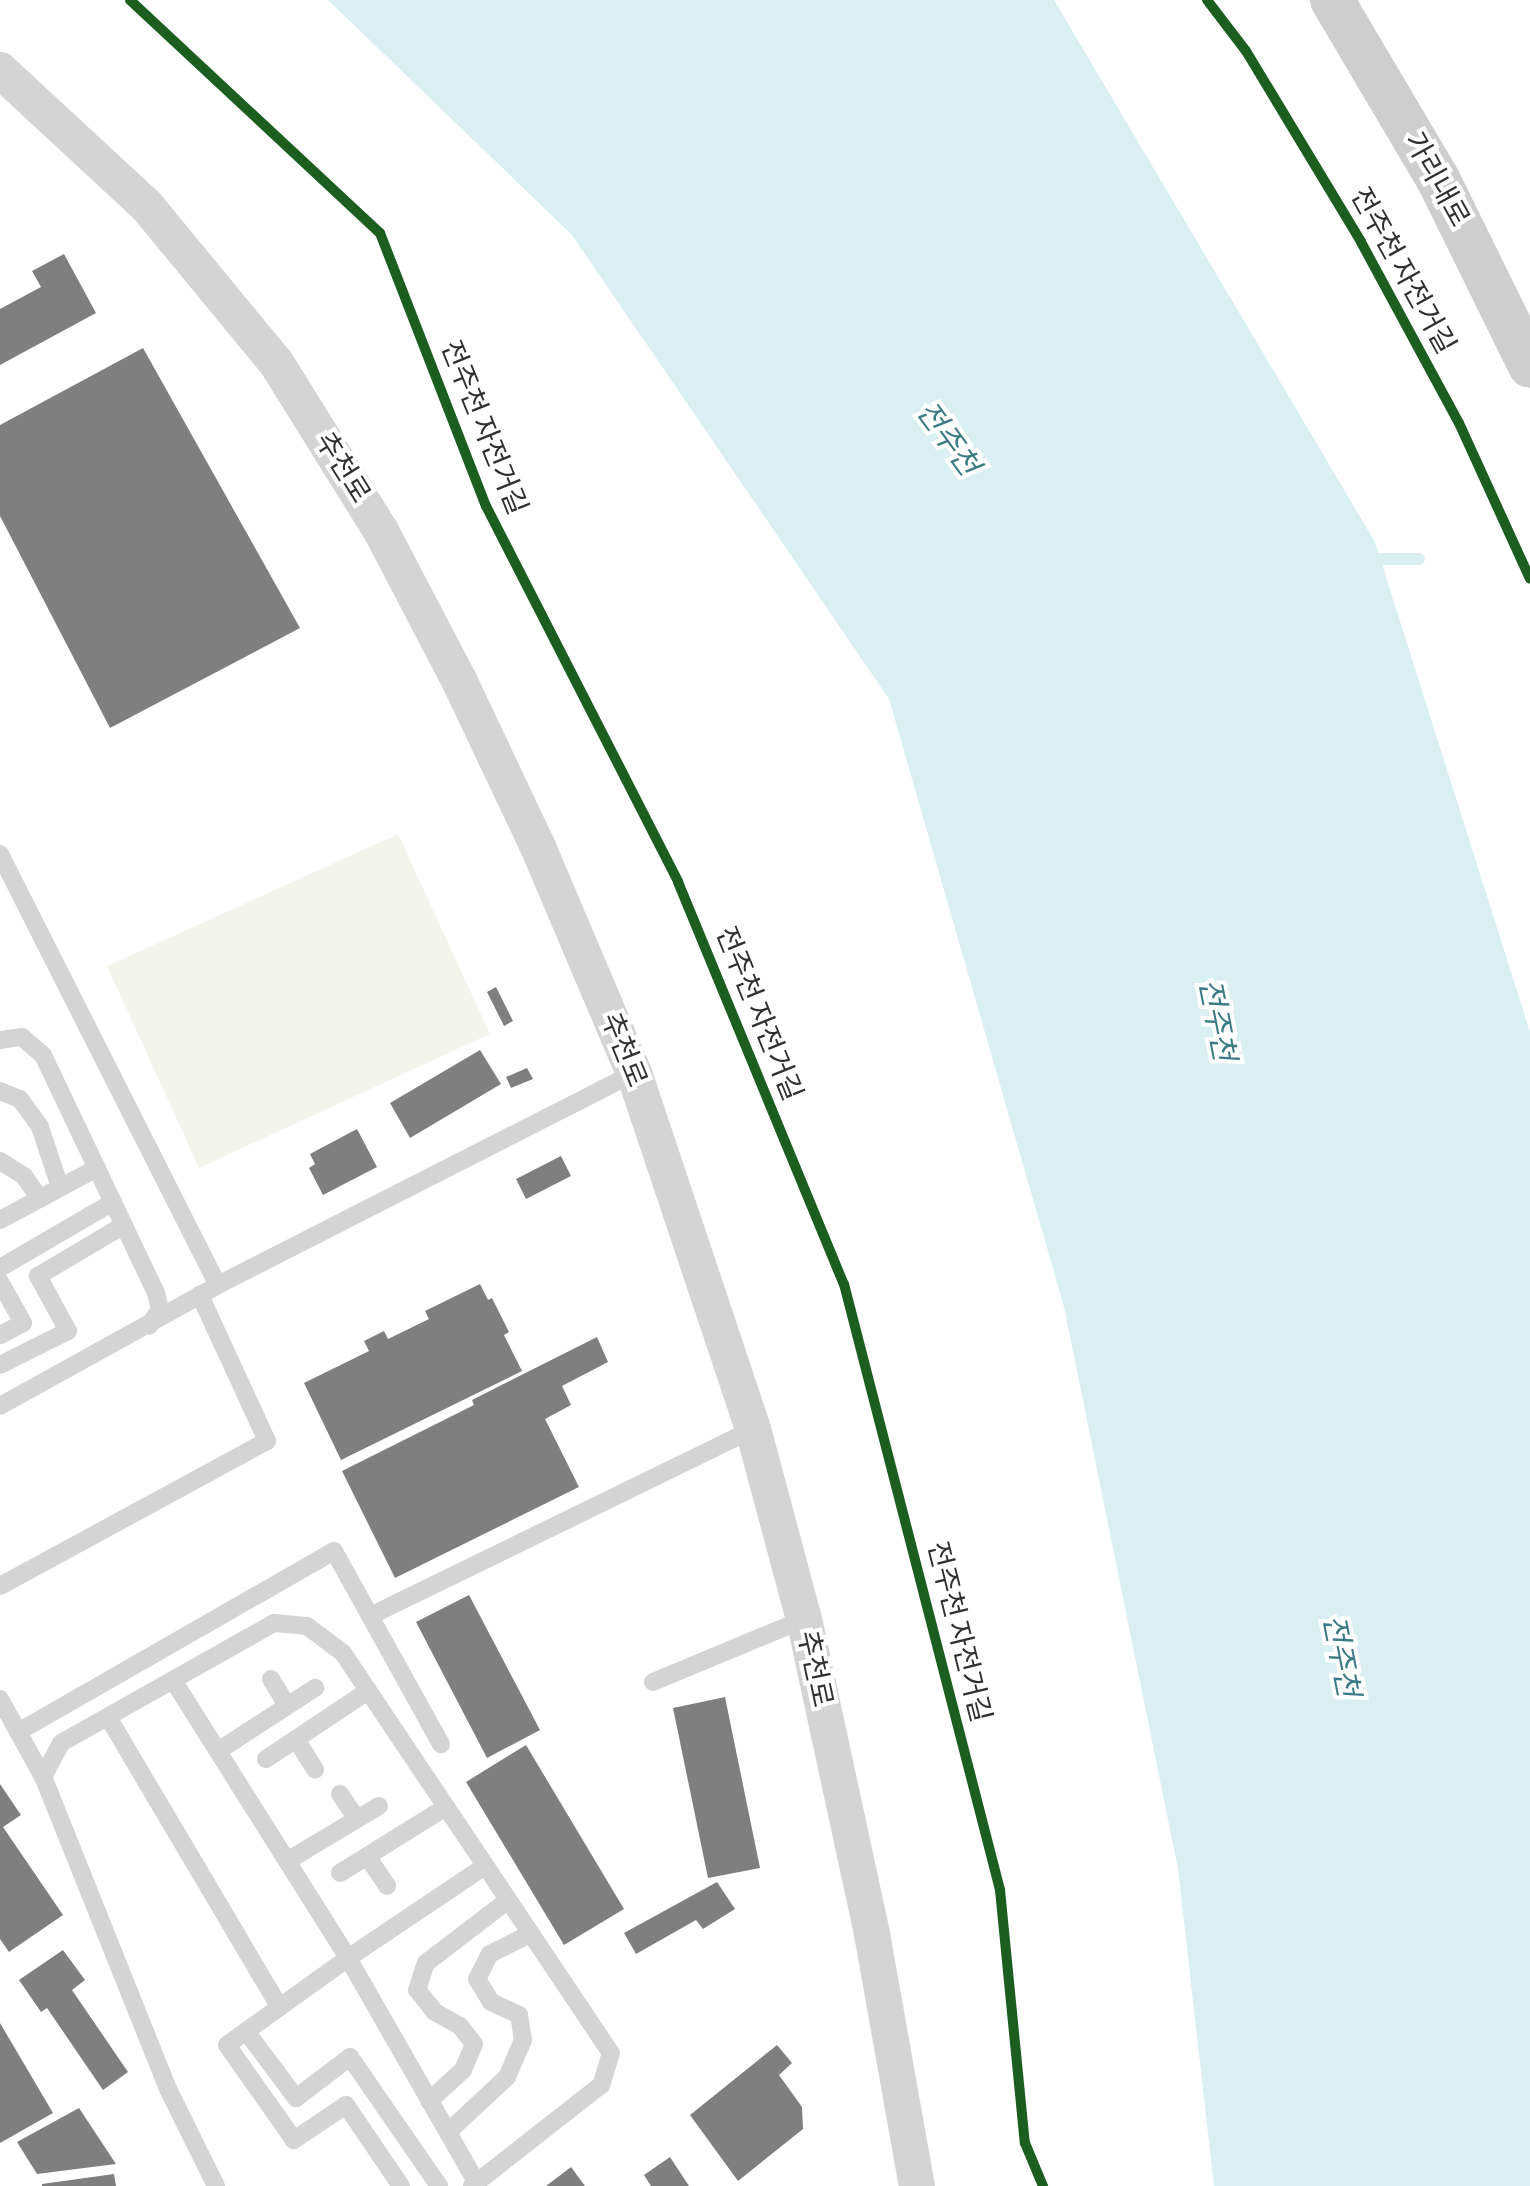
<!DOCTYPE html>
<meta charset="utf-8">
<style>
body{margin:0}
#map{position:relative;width:1530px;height:2186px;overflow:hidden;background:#fff;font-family:"Alegreya Sans","Noto Sans KR",sans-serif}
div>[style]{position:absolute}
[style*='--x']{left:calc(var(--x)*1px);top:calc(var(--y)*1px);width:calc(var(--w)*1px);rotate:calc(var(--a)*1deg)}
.green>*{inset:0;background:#f3f5ed}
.water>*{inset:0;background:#daeff2}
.stream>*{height:12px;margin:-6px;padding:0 6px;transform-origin:6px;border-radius:6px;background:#daeff2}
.building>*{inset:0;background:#7f7f7f}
.lane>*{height:18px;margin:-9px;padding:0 9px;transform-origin:9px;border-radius:9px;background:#d4d4d4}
.street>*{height:36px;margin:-18px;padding:0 18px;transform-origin:18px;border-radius:18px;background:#d4d4d4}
.secondary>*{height:44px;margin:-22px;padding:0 22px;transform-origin:22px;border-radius:22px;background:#cecece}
.cycleway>*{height:10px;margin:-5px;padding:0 5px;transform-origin:5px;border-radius:5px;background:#1b5e20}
span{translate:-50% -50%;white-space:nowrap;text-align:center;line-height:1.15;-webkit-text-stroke:8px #fff;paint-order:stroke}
.street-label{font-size:28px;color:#303030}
.water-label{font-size:30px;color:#3a7b85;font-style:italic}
</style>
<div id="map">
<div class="green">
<div style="clip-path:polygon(398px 834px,490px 1034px,199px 1168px,107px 966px)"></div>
</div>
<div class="water">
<div style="clip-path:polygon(328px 0,1054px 0,1375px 542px,1530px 1032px,1530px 2186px,1214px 2186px,1178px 1869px,1064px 1307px,889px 699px,572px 235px)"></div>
</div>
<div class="stream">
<div style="--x:1367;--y:559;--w:52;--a:0"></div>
</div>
<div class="building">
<div style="clip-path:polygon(64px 254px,96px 313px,0 365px,0 309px,41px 287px,32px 271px)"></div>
<div style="clip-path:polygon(143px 348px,300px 628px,110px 728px,0 516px,0 425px)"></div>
<div style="clip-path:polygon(496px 987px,513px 1021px,504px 1026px,487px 992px)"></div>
<div style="clip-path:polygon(480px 1050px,501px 1084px,410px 1138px,390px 1103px)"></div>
<div style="clip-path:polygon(527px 1068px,533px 1079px,511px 1088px,506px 1077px)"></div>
<div style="clip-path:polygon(357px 1129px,377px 1167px,323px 1195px,309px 1168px,315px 1164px,310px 1154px)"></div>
<div style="clip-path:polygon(561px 1156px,571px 1176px,526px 1199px,516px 1179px)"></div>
<div style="clip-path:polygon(480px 1284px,488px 1300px,492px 1298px,509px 1332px,504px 1335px,522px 1371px,341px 1460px,304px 1383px,369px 1351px,364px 1341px,384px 1331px,388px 1339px,429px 1319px,425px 1311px)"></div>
<div style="clip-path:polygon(597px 1337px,608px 1362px,562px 1386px,571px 1405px,545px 1419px,579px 1487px,395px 1578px,342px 1471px,474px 1405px,472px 1400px)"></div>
<div style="clip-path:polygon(469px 1595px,540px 1730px,487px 1758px,416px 1622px)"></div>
<div style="clip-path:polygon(725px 1697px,760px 1868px,708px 1878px,673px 1708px)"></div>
<div style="clip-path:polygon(526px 1745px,624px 1909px,564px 1945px,466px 1782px)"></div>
<div style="clip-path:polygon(0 1784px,21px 1815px,3px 1827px,63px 1915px,9px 1952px,0 1939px)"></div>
<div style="clip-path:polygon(717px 1882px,735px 1909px,703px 1929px,696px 1920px,636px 1954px,624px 1933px)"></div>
<div style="clip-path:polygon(63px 1950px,85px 1980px,72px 1990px,128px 2072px,103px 2090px,47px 2008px,41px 2012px,19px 1980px)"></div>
<div style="clip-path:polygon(0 2023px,53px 2113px,0 2143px)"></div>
<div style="clip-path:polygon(777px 2045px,792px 2063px,779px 2075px,802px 2107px,803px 2129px,738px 2181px,690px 2115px)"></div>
<div style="clip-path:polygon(79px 2108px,116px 2164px,37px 2174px,17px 2142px)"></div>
<div style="clip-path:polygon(670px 2157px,689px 2186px,651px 2186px,644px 2175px)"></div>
<div style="clip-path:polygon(571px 2167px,585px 2186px,546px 2186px)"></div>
<div style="clip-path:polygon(114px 2174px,116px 2186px,42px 2186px,42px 2184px)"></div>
</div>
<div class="lane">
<div style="--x:0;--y:854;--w:483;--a:63.2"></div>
<div style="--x:0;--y:1040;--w:22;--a:-8"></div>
<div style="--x:22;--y:1037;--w:28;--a:41"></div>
<div style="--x:43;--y:1055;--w:263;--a:64.6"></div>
<div style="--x:156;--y:1293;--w:16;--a:76"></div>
<div style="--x:160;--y:1309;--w:20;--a:123"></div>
<div style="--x:0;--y:1091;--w:22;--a:22"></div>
<div style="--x:20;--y:1099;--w:34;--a:54"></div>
<div style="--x:40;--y:1127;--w:63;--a:71.6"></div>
<div style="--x:0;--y:1161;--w:28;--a:32"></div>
<div style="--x:24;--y:1176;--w:28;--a:55"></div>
<div style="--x:0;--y:1220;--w:110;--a:-28.2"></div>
<div style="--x:0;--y:1268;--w:131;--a:-30.3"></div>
<div style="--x:0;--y:1282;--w:47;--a:60.7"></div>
<div style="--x:23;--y:1323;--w:26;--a:152"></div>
<div style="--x:0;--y:1365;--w:76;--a:-26.6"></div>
<div style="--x:68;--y:1331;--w:63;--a:-118.6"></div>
<div style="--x:38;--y:1276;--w:100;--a:-30.7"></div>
<div style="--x:0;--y:1406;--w:249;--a:-29"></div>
<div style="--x:218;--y:1285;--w:467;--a:-27"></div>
<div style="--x:0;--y:1586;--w:304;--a:-28.5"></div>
<div style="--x:267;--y:1441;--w:161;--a:-114.7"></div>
<div style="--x:370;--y:1616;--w:426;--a:-26"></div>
<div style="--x:271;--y:1679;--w:31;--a:59"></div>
<div style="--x:173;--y:1680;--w:328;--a:57.8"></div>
<div style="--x:348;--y:1958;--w:259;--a:60.2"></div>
<div style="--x:653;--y:1682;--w:164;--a:-22.6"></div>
<div style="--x:0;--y:1699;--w:89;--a:61.1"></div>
<div style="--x:108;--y:1717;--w:336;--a:59.4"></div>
<div style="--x:18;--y:1732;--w:364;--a:-29.8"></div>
<div style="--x:334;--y:1551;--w:221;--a:61"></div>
<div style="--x:296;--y:1739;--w:36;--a:58"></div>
<div style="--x:218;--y:1751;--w:116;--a:-33"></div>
<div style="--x:266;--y:1759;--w:123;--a:-33.7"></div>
<div style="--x:340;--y:1794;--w:30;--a:56"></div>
<div style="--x:367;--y:1856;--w:36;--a:56"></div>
<div style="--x:287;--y:1861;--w:107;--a:-30.9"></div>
<div style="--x:340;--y:1873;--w:125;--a:-31.9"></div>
<div style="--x:246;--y:2031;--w:84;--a:53.3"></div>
<div style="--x:296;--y:2098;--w:68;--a:-37.2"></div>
<div style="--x:350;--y:2057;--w:157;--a:55.4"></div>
<div style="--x:429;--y:2101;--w:46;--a:-42.4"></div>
<div style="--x:463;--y:2070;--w:28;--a:-67"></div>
<div style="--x:474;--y:2044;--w:23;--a:-128"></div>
<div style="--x:460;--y:2026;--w:29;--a:-151"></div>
<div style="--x:435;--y:2012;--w:28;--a:-129"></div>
<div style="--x:417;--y:1990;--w:28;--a:-72"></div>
<div style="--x:426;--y:1963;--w:103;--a:-37.5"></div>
<div style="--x:448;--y:2132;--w:81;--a:-43"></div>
<div style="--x:507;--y:2077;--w:40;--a:-66.6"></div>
<div style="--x:523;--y:2040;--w:25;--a:-99"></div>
<div style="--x:519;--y:2015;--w:31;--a:-155"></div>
<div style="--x:491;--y:2002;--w:27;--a:-121"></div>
<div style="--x:477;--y:1979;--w:28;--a:-63"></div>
<div style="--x:490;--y:1954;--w:45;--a:-26.6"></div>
<div style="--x:216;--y:2186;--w:108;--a:-116.3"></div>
<div style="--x:168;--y:2089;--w:336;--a:-111.8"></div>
<div style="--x:43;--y:1777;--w:38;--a:-62"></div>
<div style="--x:61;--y:1743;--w:244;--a:-29.4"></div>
<div style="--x:274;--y:1623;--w:33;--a:5"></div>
<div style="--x:307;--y:1626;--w:45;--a:36.9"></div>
<div style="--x:343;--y:1653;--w:481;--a:56.2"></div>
<div style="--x:611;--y:2053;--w:34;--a:107"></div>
<div style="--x:601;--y:2085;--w:164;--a:141.9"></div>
<div style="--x:401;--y:2186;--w:98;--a:-124.2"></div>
<div style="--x:346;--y:2105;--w:63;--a:146.1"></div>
<div style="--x:294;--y:2140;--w:116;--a:-125.2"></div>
<div style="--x:227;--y:2045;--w:149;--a:-35.7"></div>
<div style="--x:348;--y:1958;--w:165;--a:-33.9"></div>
</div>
<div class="street">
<div style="--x:0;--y:70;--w:199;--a:42.8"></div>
<div style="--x:146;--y:205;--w:206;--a:50.5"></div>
<div style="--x:277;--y:364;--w:197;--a:58.1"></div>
<div style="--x:381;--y:531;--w:168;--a:62.4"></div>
<div style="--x:459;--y:680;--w:185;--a:64.7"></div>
<div style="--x:538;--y:847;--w:246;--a:67"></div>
<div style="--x:634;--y:1073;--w:375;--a:71.5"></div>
<div style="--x:753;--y:1429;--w:197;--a:75"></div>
<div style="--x:804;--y:1619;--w:322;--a:77.8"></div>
<div style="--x:872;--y:1934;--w:256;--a:79.9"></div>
</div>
<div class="secondary">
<div style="--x:1332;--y:0;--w:208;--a:59.4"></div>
<div style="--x:1438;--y:179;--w:208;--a:63.8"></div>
</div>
<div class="cycleway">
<div style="--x:130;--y:0;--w:342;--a:43"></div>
<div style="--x:380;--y:233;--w:293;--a:68.8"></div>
<div style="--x:486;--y:506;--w:422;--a:62.9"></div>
<div style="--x:678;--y:882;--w:435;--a:67.6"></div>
<div style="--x:844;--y:1284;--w:626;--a:75.56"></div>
<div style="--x:1000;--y:1890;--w:254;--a:84.4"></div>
<div style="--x:1025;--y:2143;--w:47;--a:67.3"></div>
<div style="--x:1207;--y:0;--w:64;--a:52.6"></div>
<div style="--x:1246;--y:51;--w:223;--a:58.9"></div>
<div style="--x:1361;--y:242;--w:206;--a:61.6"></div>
<div style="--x:1459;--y:423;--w:171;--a:65.5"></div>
</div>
<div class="street-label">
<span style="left:1436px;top:180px;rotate:61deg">가리내로</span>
<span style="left:1402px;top:271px;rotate:61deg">전주천 자전거길</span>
<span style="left:483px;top:428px;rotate:68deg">전주천 자전거길</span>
<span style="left:342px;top:468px;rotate:58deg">추천로</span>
<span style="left:758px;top:1014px;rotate:68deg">전주천 자전거길</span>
<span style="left:623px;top:1050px;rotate:68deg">추천로</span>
<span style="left:958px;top:1632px;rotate:76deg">전주천 자전거길</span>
<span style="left:814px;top:1669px;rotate:78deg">추천로</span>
</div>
<div class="water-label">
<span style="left:947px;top:439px;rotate:54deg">전주천</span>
<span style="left:1216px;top:1020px;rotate:79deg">전주천</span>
<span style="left:1340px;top:1656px;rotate:79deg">전주천</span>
</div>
</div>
